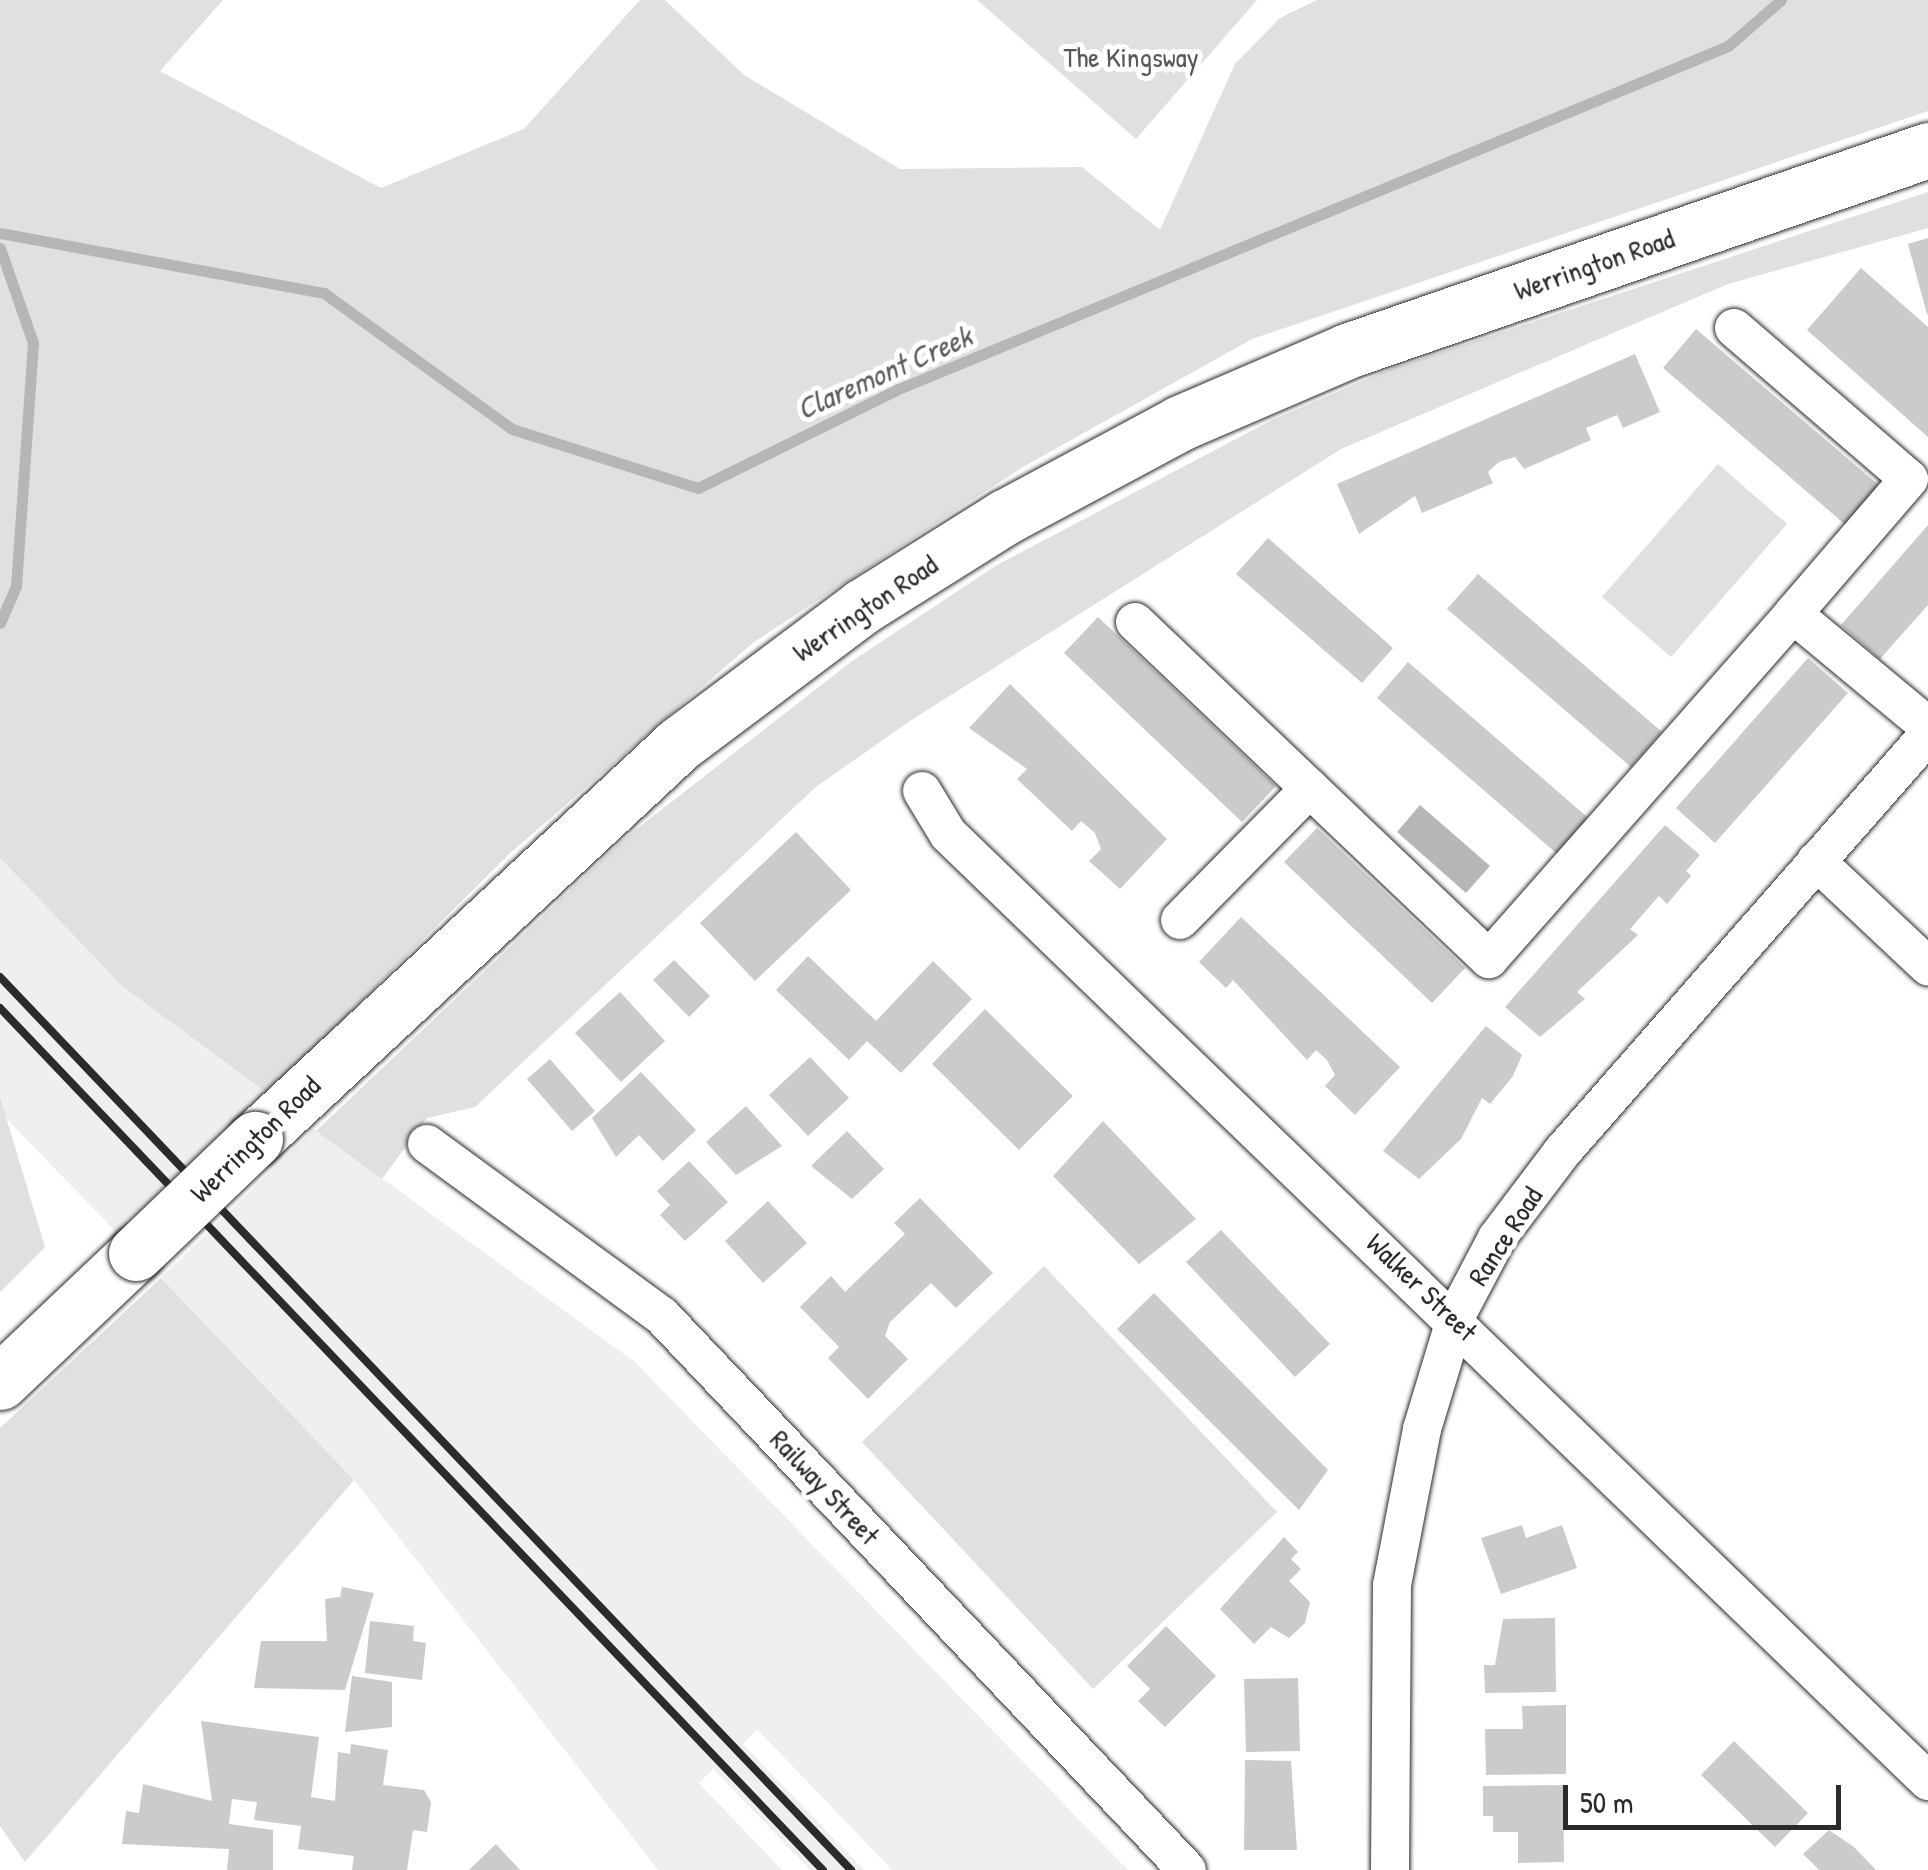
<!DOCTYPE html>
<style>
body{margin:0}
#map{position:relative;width:1928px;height:1870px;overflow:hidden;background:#fff;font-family:"Patrick Hand",sans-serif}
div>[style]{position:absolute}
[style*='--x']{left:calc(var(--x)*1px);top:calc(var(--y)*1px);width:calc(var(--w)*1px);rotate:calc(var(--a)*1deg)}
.built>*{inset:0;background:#efefef}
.green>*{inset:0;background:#e0e0e0}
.water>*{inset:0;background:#b6b6b6}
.stream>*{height:11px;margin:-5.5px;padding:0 5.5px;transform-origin:5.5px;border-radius:5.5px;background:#b6b6b6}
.building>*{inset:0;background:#cbcbcb}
.roads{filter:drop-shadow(0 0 2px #2b2b2b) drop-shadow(0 0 2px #2b2b2b)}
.street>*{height:38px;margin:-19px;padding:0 19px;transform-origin:19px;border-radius:19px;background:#fff}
.secondary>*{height:55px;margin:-27.5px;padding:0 27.5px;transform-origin:27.5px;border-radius:27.5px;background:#fff}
.rail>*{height:8px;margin:-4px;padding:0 4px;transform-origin:4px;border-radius:4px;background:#2b2b2b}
.bridges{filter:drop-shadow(0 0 2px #2b2b2b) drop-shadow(0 0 2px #2b2b2b)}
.secondary-bridge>*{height:55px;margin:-27.5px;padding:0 27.5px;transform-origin:27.5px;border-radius:27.5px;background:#fff}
span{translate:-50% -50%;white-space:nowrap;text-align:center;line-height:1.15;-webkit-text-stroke:10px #fff;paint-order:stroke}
.park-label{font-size:28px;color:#585858}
.street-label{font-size:28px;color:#2b2b2b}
.water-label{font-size:30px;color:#5c5c5c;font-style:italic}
.scale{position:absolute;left:1563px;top:1785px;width:278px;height:45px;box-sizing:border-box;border:5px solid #2b2b2b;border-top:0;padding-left:12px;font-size:30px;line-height:35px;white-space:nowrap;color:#2b2b2b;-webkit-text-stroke:8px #fff;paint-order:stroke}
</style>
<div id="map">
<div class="built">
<div style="clip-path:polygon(0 858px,122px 986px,268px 1094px,118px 1234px,0 1112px)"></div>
<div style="clip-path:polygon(314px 1129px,635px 1362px,1128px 1870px,892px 1870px,757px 1729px,743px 1744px,864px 1870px,810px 1870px,713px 1769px,699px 1783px,782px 1870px,658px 1870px,354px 1480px,161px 1278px)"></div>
</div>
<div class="green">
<div style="clip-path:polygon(0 0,223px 0,160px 71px,381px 188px,524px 129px,640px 0,665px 0,744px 75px,900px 169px,1082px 167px,1160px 230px,1235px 64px,1280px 18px,1317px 0,1928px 0,1928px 111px,1252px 339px,1023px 467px,754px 642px,509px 854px,268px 1094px,122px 986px,0 858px)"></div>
<div style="clip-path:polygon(977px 0,1257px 0,1136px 139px)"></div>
<div style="clip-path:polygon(1928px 192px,1928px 228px,1728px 284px,1341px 449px,913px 719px,817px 786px,475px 1107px,427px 1118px,382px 1179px,316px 1131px,624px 839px,852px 661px,997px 565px,1270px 421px,1390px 369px)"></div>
<div style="clip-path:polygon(1718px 464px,1787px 524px,1671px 657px,1602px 597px)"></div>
<div style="clip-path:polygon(0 1097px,45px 1247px,0 1292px)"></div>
<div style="clip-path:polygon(1044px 1266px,1277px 1512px,1093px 1689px,862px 1442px)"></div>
<div style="clip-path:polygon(161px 1278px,354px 1480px,25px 1862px,0 1826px,0 1428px)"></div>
</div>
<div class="water">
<div style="clip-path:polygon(1420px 805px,1490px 866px,1466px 893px,1397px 832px)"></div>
</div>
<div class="stream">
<div style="--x:0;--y:233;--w:330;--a:10.5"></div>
<div style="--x:324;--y:293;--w:232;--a:35.9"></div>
<div style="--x:512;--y:429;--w:195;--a:17.6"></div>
<div style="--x:698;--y:488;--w:221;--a:-26.3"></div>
<div style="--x:896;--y:390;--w:900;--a:-22.46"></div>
<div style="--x:1728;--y:46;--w:70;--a:-41"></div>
<div style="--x:0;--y:248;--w:101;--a:70.8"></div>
<div style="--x:33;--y:343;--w:244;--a:94"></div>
<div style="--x:16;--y:586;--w:40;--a:113.4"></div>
</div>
<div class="building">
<div style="clip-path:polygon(1928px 238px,1928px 314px,1927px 314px,1908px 244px)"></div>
<div style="clip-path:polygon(1861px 268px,1928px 327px,1928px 437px,1807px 330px)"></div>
<div style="clip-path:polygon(1696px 329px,1882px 488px,1848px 527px,1663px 368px)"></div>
<div style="clip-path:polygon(1635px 354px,1660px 412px,1623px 428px,1617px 415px,1586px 428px,1591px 440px,1524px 469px,1515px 457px,1499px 462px,1488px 472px,1493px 483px,1422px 513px,1415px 496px,1359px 534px,1337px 484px)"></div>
<div style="clip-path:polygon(1928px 525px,1928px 605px,1880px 659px,1841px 625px)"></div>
<div style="clip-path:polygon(1268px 538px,1393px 648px,1362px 683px,1236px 574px)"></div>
<div style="clip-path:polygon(1478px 574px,1662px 732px,1631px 767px,1447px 609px)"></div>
<div style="clip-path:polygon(1098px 617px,1276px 786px,1242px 822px,1064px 653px)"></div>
<div style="clip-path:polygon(1808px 658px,1848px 693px,1715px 843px,1676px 808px)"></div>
<div style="clip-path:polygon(1408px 662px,1593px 822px,1562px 858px,1377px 698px)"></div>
<div style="clip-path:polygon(1010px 684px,1167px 839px,1120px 889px,1089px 861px,1101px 849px,1095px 833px,1081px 821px,1072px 831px,1017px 779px,1027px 769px,969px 728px)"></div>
<div style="clip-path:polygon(1665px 825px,1700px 855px,1686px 871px,1691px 876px,1667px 904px,1659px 896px,1630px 929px,1638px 935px,1577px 992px,1585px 999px,1540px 1037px,1505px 1007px)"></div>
<div style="clip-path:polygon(1317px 828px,1465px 968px,1432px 1003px,1284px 862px)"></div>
<div style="clip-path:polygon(796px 832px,851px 890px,755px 981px,700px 923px)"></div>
<div style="clip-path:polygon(1241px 917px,1400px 1067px,1355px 1115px,1325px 1086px,1335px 1075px,1327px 1060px,1316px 1050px,1307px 1060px,1233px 980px,1226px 988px,1199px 962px)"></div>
<div style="clip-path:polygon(808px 956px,876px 1021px,933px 961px,972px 999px,901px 1073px,867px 1041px,849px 1060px,776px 990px)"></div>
<div style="clip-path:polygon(674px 960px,710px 996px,689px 1017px,653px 980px)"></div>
<div style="clip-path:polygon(620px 992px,665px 1041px,621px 1082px,575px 1033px)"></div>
<div style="clip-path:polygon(985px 1009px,1073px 1096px,1019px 1150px,932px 1064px)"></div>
<div style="clip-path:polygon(1486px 1026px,1522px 1055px,1513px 1076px,1490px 1104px,1482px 1098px,1461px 1139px,1419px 1179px,1383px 1151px)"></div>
<div style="clip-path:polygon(810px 1057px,849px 1098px,808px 1136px,769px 1095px)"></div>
<div style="clip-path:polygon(550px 1059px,595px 1111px,572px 1131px,527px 1079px)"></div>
<div style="clip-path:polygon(641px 1072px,696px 1130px,663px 1161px,639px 1135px,616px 1157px,592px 1118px)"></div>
<div style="clip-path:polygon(746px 1106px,782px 1146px,736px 1175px,706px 1142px)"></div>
<div style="clip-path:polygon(1103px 1121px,1196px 1219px,1139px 1264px,1053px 1176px)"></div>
<div style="clip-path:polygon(847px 1131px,884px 1169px,852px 1199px,811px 1166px)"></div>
<div style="clip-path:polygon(689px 1161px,728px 1202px,685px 1241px,660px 1215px,670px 1205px,657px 1191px)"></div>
<div style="clip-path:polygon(920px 1198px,993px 1273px,956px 1308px,931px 1283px,890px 1322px,885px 1336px,908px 1359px,868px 1399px,828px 1358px,839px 1347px,800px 1307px,831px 1276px,845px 1292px,905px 1234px,894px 1223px)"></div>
<div style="clip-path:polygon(768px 1201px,807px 1243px,763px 1283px,725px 1241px)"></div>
<div style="clip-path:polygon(1221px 1230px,1330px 1344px,1295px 1377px,1186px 1262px)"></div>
<div style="clip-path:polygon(1154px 1293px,1328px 1470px,1299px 1510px,1117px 1329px)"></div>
<div style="clip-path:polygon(1522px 1525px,1526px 1538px,1562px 1525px,1577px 1568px,1501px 1594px,1481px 1538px)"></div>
<div style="clip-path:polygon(1284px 1537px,1298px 1552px,1291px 1559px,1301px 1569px,1289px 1581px,1310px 1602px,1305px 1623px,1289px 1638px,1271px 1627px,1254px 1644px,1220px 1609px)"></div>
<div style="clip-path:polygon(342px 1587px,374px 1593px,345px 1690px,254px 1688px,261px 1641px,327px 1641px,325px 1599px,340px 1597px)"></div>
<div style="clip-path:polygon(1555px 1618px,1556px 1692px,1485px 1693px,1484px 1665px,1495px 1665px,1503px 1619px)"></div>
<div style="clip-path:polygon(370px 1621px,414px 1626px,413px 1641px,426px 1643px,422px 1680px,365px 1673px)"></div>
<div style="clip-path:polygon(1166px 1626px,1216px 1676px,1165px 1727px,1138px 1701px,1150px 1689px,1127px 1666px)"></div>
<div style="clip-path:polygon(352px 1676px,392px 1682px,392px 1727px,345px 1732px)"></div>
<div style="clip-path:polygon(1298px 1678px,1300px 1751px,1246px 1752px,1244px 1679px)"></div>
<div style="clip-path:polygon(1566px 1705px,1566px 1774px,1486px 1775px,1485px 1729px,1523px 1729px,1522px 1706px)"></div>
<div style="clip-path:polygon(201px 1721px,319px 1737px,311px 1797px,335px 1801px,338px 1752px,350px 1754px,351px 1744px,388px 1750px,383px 1785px,424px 1790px,431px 1802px,427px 1832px,413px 1830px,407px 1870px,352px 1870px,354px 1856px,298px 1849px,301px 1826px,254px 1820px,257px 1802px,232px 1799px,229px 1824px,273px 1830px,273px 1870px,227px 1870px,229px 1849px,122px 1844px,126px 1811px,139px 1813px,143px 1784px,212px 1801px)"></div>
<div style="clip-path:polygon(1734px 1741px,1808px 1813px,1775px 1847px,1701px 1775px)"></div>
<div style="clip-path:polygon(1245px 1760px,1291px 1761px,1297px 1850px,1244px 1850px)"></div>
<div style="clip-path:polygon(1563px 1785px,1564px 1862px,1518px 1863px,1518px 1832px,1493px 1832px,1493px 1816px,1483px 1816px,1483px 1786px)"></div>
<div style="clip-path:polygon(1829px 1830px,1854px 1847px,1876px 1870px,1819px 1870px,1803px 1854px)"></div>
<div style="clip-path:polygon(496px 1844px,520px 1870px,469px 1870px)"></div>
</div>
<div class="roads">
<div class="street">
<div style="--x:1734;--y:328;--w:231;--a:40.8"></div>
<div style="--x:1909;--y:479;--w:178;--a:130.7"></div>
<div style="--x:1135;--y:622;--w:489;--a:43.6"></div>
<div style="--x:1489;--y:959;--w:460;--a:-48.6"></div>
<div style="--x:1793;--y:614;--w:175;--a:39.7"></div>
<div style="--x:922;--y:791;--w:50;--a:58.8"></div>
<div style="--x:948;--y:834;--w:1363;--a:44.02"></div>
<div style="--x:1816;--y:861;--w:154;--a:43.2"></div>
<div style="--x:1180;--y:920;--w:185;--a:-45.4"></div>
<div style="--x:427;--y:1144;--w:291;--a:36.2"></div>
<div style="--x:662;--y:1316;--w:763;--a:46.54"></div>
<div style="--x:1390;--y:1870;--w:285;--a:-89.6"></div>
<div style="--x:1392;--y:1585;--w:159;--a:-79.1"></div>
<div style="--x:1422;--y:1429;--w:120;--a:-73.1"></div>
<div style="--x:1457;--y:1314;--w:86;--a:-62.2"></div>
<div style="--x:1497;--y:1238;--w:108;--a:-52.9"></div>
<div style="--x:1562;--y:1152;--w:555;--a:-48.73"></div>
</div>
<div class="secondary">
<div style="--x:255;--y:1139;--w:579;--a:-42.97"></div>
<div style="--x:679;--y:744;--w:230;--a:-36.9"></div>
<div style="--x:863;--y:606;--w:168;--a:-32.1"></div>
<div style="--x:1005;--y:517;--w:199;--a:-28.2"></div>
<div style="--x:1180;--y:423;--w:182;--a:-23.3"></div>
<div style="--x:1347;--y:351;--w:615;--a:-19.08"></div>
<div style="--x:0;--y:1382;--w:187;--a:-43.5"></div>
</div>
</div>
<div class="rail">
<div style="--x:0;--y:977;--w:1234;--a:46.38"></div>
<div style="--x:0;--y:1008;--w:1192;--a:46.33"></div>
</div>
<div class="bridges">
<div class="secondary-bridge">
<div style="--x:136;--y:1253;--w:165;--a:-43.8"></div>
</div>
</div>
<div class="park-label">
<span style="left:1131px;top:57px">The Kingsway</span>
</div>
<div class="street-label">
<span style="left:1594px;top:264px;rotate:-19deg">Werrington Road</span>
<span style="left:865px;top:608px;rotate:-34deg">Werrington Road</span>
<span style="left:255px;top:1139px;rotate:-44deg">Werrington Road</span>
<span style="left:1505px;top:1236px;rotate:-57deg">Rance Road</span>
<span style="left:1422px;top:1287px;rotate:44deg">Walker Street</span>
<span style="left:825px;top:1487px;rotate:47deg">Railway Street</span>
</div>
<div class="water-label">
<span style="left:884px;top:372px;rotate:-24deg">Claremont Creek</span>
</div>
<div class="scale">50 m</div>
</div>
